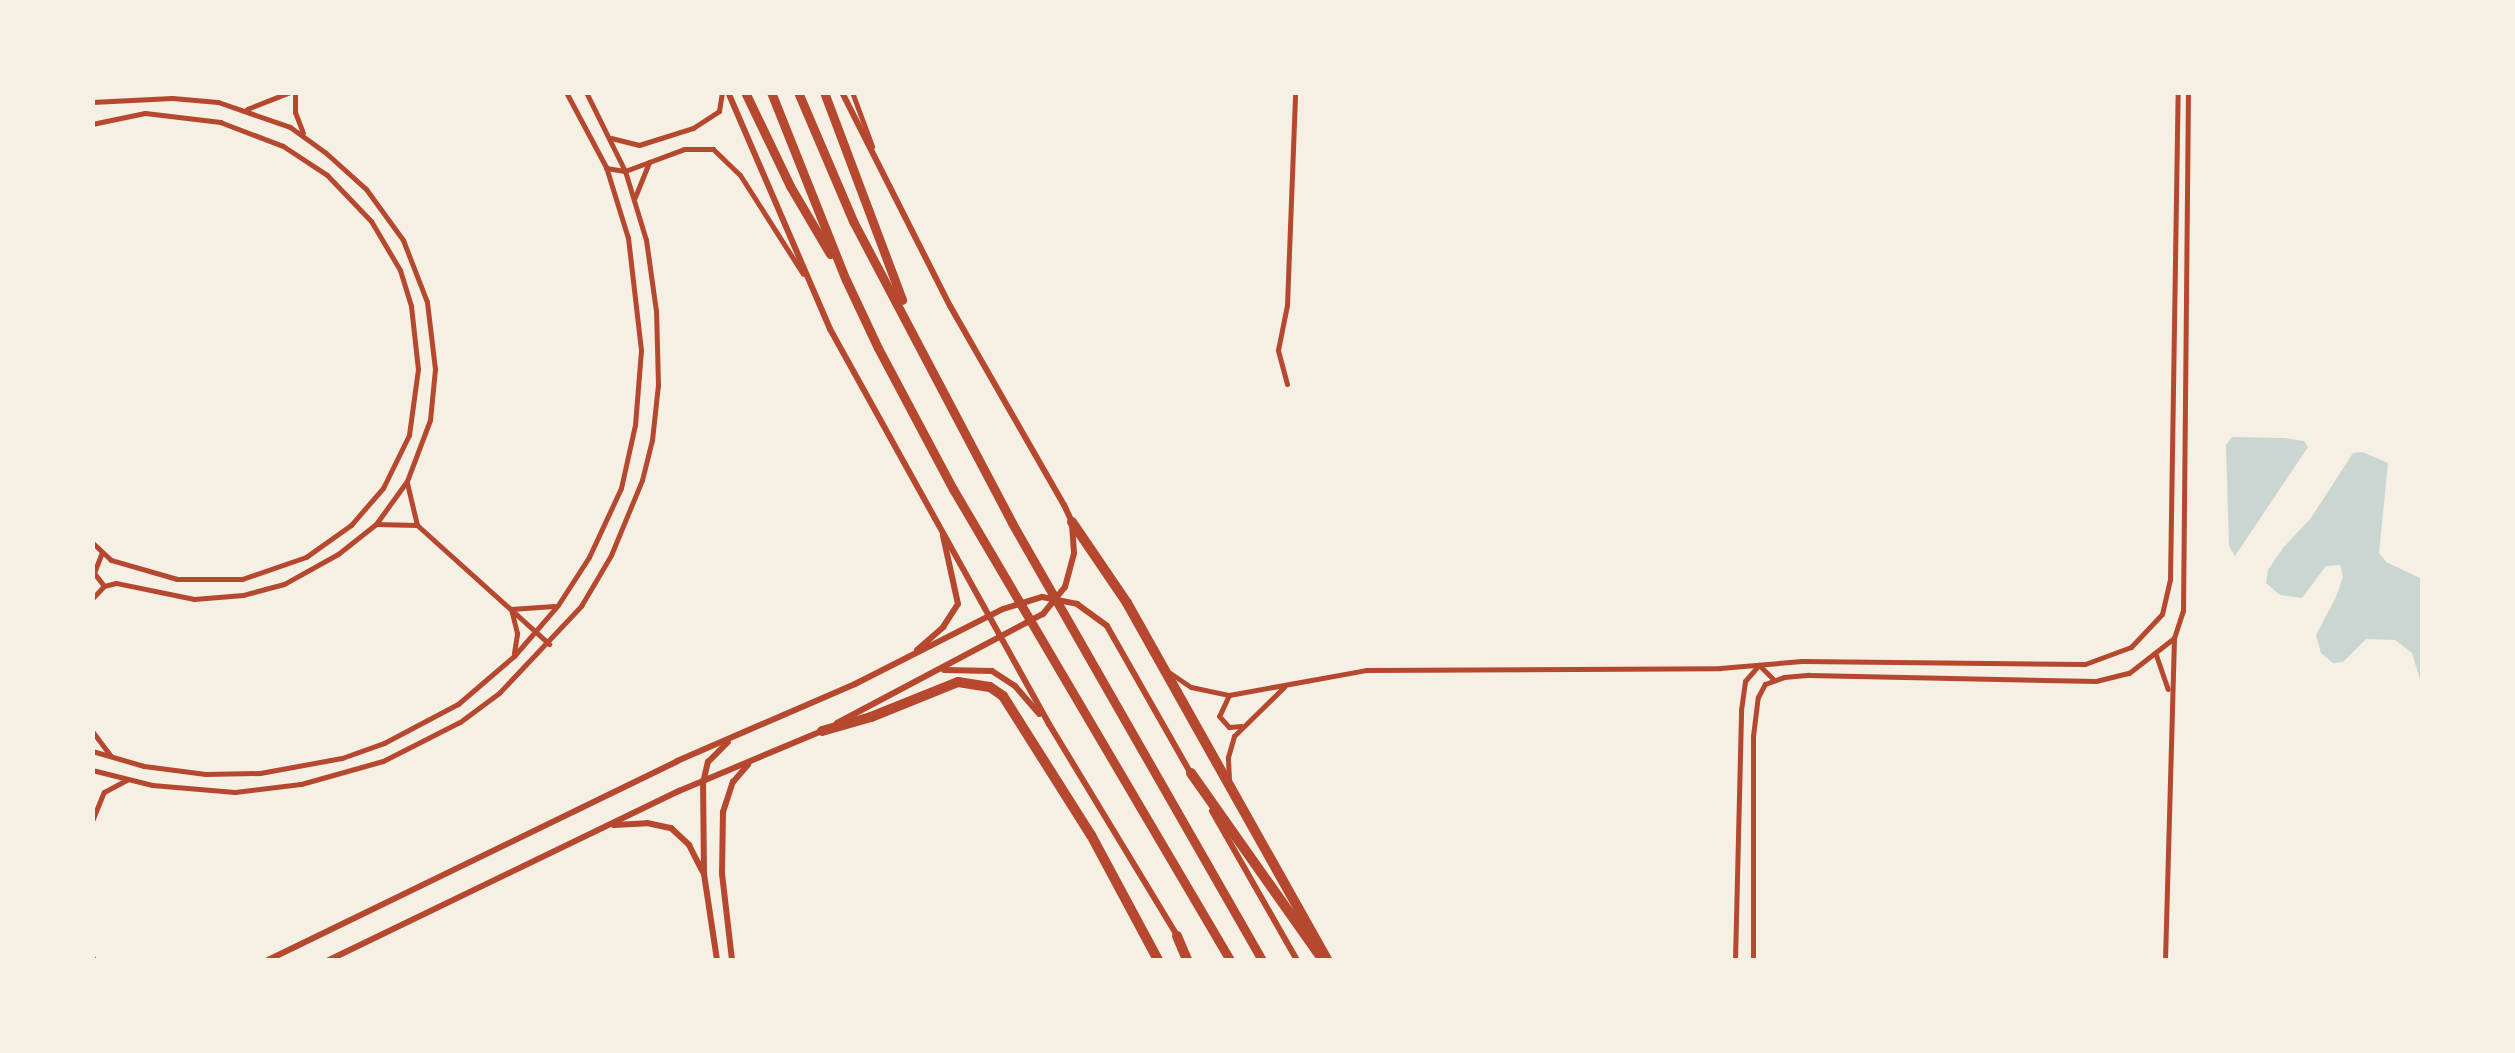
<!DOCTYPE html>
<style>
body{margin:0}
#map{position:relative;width:2515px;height:1053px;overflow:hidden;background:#f6efe4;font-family:Inter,sans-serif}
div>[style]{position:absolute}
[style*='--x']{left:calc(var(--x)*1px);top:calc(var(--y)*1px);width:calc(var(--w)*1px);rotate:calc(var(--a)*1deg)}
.water>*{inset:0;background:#c9d6d2}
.minor>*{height:5px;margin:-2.5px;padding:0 2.5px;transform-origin:2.5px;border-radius:2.5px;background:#b5482f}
.tertiary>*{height:6px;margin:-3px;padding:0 3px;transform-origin:3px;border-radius:3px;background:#b5482f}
.primary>*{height:9px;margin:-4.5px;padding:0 4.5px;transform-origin:4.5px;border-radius:4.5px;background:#b5482f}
.motorway>*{height:10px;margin:-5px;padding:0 5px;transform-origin:5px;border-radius:5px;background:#b5482f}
span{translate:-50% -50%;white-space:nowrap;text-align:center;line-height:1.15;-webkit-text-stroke:8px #f6efe4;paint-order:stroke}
.frame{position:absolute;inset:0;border:95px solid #f6efe4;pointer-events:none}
</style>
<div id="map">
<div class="water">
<div style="clip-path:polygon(2232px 437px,2284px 438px,2304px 441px,2308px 447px,2235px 556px,2229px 546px,2226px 445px)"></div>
<div style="clip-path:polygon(2362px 452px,2388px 463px,2379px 553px,2386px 562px,2422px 579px,2422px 686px,2412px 653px,2395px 640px,2366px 639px,2343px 662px,2333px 663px,2321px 653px,2316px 635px,2336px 597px,2343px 577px,2340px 565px,2326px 566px,2302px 598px,2280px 595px,2266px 583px,2268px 570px,2283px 548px,2311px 518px,2353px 453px)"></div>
</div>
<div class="minor">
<div style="--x:295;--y:92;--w:20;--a:90"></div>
<div style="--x:295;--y:112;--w:22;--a:69"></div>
<div style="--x:852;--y:92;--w:58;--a:69.7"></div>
<div style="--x:92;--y:102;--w:80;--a:-2.9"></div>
<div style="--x:172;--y:98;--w:46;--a:5"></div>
<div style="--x:218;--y:102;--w:76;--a:19.1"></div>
<div style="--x:290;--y:127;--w:44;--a:35.8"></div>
<div style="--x:326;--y:153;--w:54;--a:42"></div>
<div style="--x:366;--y:189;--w:63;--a:54"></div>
<div style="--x:403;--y:240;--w:66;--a:68.8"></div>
<div style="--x:427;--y:302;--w:67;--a:83.2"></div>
<div style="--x:435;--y:369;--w:51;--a:95.6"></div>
<div style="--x:430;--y:420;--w:65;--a:110.7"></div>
<div style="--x:407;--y:481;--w:53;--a:125.8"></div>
<div style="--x:376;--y:524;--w:48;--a:141.7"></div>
<div style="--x:338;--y:554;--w:62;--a:150.9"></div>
<div style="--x:284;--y:584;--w:42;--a:165"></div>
<div style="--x:243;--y:595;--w:49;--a:175.3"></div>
<div style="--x:194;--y:599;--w:80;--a:-168.4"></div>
<div style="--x:116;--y:583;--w:12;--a:166"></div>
<div style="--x:104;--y:586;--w:18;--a:133"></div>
<div style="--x:247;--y:109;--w:46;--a:-21.6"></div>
<div style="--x:92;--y:124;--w:54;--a:-11.7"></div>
<div style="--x:145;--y:113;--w:76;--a:6.8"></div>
<div style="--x:220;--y:122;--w:67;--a:20.9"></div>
<div style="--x:283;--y:146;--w:53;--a:33.4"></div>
<div style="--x:327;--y:175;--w:64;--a:46.3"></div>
<div style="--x:371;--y:221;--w:57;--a:59.4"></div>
<div style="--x:400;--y:270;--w:38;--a:73"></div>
<div style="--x:411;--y:306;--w:63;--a:83.7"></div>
<div style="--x:418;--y:369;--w:67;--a:97.8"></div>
<div style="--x:409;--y:435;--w:59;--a:116.1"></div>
<div style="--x:383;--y:488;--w:49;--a:130.9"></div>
<div style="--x:351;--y:525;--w:55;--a:144.6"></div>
<div style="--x:306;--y:557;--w:68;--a:161"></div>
<div style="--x:242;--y:579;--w:65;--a:180"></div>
<div style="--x:177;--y:579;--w:69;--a:-163.9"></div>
<div style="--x:111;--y:560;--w:26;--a:-137"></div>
<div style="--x:611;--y:138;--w:29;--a:14"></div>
<div style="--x:639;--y:145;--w:57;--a:-17.5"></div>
<div style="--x:693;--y:128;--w:31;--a:-33"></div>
<div style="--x:719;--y:111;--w:19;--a:-81"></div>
<div style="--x:606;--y:168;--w:19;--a:9"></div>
<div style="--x:625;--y:171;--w:63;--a:-20.4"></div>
<div style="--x:684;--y:149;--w:29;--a:0"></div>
<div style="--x:713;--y:149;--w:37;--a:44"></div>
<div style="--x:740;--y:175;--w:117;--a:57.5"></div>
<div style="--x:635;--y:197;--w:38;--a:-68"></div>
<div style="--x:1287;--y:384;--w:35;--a:-105"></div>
<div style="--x:1278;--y:350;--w:46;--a:-78.7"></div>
<div style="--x:1287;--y:305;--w:213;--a:-87.8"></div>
<div style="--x:407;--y:483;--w:43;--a:76.6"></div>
<div style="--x:417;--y:525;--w:178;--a:42"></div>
<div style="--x:376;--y:524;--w:41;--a:1.4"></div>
<div style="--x:102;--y:552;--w:22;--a:111"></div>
<div style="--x:94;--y:573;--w:16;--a:52"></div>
<div style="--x:514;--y:653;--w:20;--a:-81"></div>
<div style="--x:517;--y:633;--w:25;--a:-104"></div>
<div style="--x:511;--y:609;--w:43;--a:-4"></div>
<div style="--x:2156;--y:655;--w:36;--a:71"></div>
<div style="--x:1759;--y:665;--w:21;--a:45"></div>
<div style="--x:1170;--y:673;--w:25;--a:34"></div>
<div style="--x:1191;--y:687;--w:39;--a:12"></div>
<div style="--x:1229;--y:695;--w:139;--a:-10.3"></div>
<div style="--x:1366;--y:670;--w:354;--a:-0.3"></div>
<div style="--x:1720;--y:668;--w:82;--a:-4.9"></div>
<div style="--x:1802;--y:661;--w:283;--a:0.6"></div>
<div style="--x:2085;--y:664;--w:49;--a:-20.3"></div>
<div style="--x:2131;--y:647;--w:45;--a:-46.8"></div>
<div style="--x:2162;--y:614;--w:35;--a:-77"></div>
<div style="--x:2170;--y:580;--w:488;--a:-89.1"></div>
<div style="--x:1229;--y:695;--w:23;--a:115"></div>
<div style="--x:1219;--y:716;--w:15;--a:48"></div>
<div style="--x:1229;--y:727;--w:12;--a:-5"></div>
<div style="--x:92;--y:731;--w:31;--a:53"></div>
<div style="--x:92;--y:751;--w:54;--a:16.1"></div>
<div style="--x:144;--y:766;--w:62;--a:7.5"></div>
<div style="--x:205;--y:774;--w:55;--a:-1"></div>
<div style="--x:260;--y:773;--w:83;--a:-10.4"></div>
<div style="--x:342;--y:758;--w:45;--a:-19.7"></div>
<div style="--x:384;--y:743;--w:84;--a:-27.8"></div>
<div style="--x:458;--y:704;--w:74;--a:-40.6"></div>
<div style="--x:514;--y:656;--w:67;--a:-49.2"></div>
<div style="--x:558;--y:605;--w:57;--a:-57.1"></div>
<div style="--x:589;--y:557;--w:76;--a:-65.1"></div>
<div style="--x:621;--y:488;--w:65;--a:-77.5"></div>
<div style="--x:635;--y:425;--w:75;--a:-85.4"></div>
<div style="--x:641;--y:350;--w:113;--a:-96.6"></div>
<div style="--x:628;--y:238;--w:74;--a:-107.2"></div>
<div style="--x:606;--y:167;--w:85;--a:-118.1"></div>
<div style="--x:92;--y:770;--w:62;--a:14"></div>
<div style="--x:152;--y:785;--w:83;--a:4.8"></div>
<div style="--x:235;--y:792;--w:66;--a:-6.9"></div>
<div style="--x:301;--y:784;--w:85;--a:-15.7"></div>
<div style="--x:383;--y:761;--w:86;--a:-26.9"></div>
<div style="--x:460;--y:722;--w:49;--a:-36.6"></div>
<div style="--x:499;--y:693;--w:120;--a:-46.7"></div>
<div style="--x:581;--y:606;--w:59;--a:-59.5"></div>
<div style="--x:611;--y:555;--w:81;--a:-67.5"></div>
<div style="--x:642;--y:480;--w:41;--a:-76"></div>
<div style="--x:652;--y:440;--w:55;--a:-83.8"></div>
<div style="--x:658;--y:385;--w:74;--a:-91.5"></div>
<div style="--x:656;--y:311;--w:72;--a:-98"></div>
<div style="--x:646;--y:240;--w:72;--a:-106.9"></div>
<div style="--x:625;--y:171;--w:88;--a:-116.3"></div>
<div style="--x:1229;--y:779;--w:22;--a:-93"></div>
<div style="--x:1228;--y:757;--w:22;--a:-74"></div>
<div style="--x:1234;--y:736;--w:70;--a:-44.4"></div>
<div style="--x:92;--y:821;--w:31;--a:-68"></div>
<div style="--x:104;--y:792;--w:26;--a:-28"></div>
<div style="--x:1735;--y:960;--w:250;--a:-88.6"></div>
<div style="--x:1741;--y:710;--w:29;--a:-82"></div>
<div style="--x:1745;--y:681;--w:21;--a:-49"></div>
<div style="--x:1753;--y:960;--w:224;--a:-90"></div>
<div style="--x:1753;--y:736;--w:39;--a:-83"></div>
<div style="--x:1758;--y:697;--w:15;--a:-62"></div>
<div style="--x:1765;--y:684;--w:20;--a:-20"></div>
<div style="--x:1784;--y:677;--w:25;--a:-5"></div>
<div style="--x:1809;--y:675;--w:287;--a:1.2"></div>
<div style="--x:2096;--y:681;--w:34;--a:-14"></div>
<div style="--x:2129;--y:673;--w:57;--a:-37.9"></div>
<div style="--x:2174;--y:638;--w:28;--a:-72"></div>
<div style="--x:2183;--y:611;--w:519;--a:-89.45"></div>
<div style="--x:2165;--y:960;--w:322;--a:-88.4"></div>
</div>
<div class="tertiary">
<div style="--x:728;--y:92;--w:258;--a:66.7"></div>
<div style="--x:830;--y:329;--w:452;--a:61"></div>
<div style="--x:1049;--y:724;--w:249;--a:58.8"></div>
<div style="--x:917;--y:650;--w:35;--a:-41"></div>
<div style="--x:943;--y:627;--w:27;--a:-57"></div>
<div style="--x:958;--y:604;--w:70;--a:-102.4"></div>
<div style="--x:944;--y:670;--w:48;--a:1.2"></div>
<div style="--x:992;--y:671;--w:27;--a:33"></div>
<div style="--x:1015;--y:686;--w:37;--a:49"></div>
<div style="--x:837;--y:723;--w:233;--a:-27.9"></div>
<div style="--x:1043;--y:614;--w:35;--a:-51"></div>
<div style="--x:1065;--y:587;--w:35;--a:-75"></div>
<div style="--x:1074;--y:553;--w:31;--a:-94"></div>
<div style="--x:1072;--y:522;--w:19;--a:-115"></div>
<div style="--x:1064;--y:505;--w:229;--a:-119.8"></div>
<div style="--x:950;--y:306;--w:240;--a:-116.8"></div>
<div style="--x:1212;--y:811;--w:172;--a:60.3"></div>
<div style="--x:614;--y:825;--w:33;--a:-3"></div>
<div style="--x:647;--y:823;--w:25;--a:12"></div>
<div style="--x:671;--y:828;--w:25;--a:43"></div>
<div style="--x:689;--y:845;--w:30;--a:63"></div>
<div style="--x:92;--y:957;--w:4;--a:56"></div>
<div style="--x:268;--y:960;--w:455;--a:-25.9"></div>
<div style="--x:677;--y:761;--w:194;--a:-23.4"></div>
<div style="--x:855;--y:684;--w:166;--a:-26.9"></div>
<div style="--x:1003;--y:609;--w:41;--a:-17.1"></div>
<div style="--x:1042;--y:597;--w:36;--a:11"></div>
<div style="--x:1077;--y:604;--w:37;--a:36"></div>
<div style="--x:1107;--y:626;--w:170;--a:60.4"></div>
<div style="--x:329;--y:960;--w:389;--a:-25.8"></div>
<div style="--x:679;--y:791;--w:155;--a:-22.8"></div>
<div style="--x:717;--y:960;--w:87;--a:-98.6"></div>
<div style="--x:704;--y:874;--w:91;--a:-90.6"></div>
<div style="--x:703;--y:783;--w:22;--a:-77"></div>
<div style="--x:708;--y:762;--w:28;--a:-45"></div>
<div style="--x:732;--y:960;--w:87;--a:-96.6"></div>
<div style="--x:722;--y:874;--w:62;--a:-89.1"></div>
<div style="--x:723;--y:812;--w:32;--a:-72"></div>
<div style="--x:733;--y:782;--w:23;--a:-49"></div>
</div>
<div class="primary">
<div style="--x:745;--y:92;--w:104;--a:64.4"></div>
<div style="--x:790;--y:186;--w:79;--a:59.5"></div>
<div style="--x:771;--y:92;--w:202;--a:68.3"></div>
<div style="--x:846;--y:280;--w:75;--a:64.8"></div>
<div style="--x:878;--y:348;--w:160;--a:62"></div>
<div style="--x:953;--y:489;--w:546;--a:59.54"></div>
<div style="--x:798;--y:92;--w:142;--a:66.9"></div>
<div style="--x:854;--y:223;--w:339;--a:62.2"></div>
<div style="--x:1012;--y:523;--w:503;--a:60.23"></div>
<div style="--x:824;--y:92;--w:222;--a:69.4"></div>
</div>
<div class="motorway">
<div style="--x:1072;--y:522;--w:98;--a:55.8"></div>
<div style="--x:1127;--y:603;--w:409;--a:60.7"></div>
<div style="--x:822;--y:731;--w:51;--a:-15.9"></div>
<div style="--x:871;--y:717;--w:94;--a:-21.9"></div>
<div style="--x:958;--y:682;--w:32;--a:9"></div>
<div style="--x:990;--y:687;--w:16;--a:35"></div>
<div style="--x:1003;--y:696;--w:165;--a:57.7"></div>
<div style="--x:1091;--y:835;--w:142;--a:61.8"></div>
<div style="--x:1191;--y:773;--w:229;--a:54.8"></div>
<div style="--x:1177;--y:936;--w:26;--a:67"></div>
</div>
<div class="frame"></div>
</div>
